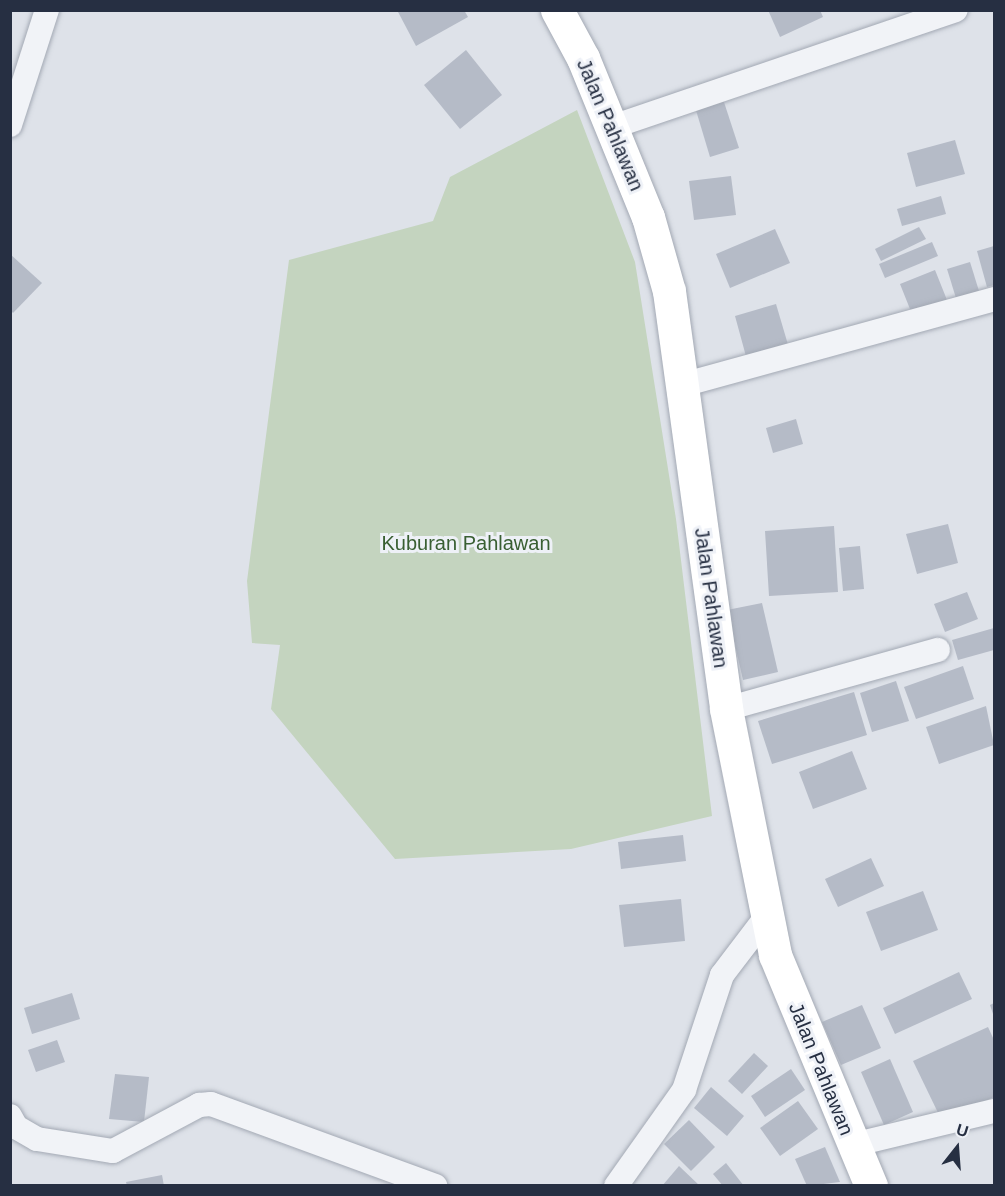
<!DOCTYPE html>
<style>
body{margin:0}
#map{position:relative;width:1005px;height:1196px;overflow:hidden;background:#dee2e9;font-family:Helvetica,sans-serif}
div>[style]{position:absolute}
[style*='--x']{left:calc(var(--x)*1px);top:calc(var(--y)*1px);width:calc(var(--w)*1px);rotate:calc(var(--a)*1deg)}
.green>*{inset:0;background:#c4d4bf}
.building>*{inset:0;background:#b5bbc7}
.roads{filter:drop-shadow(0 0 2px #a3a9b4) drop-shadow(0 0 2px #a3a9b4)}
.street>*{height:24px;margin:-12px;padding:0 12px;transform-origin:12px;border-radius:12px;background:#f1f3f7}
.primary>*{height:33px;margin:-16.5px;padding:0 16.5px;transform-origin:16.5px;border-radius:16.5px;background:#fff}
span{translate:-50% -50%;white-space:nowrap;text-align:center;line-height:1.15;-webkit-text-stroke:6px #eef1f7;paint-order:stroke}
.street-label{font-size:20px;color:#262f42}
.park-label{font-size:20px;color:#395f32}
.frame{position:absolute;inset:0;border:12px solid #262f42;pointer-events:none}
.north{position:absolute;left:927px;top:1118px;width:60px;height:60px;-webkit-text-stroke:4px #eef1f7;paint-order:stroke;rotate:17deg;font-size:16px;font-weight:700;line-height:24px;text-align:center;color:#262f42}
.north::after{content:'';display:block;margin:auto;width:21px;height:27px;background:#262f42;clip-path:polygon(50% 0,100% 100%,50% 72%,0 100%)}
</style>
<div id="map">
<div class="green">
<div style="clip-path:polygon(577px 110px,635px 262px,676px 519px,712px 816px,571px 849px,395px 859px,271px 709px,280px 645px,252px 643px,247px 581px,289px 260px,433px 221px,450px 177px)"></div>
</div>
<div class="building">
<div style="clip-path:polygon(397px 10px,464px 10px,468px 17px,416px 46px)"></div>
<div style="clip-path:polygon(768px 10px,820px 10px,823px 17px,780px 37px)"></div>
<div style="clip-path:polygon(466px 50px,502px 95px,460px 129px,424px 85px)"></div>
<div style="clip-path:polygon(723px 99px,739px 148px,710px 157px,695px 107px)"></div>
<div style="clip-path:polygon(955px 140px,965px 174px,916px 187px,907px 153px)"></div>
<div style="clip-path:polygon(731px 176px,736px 215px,694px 220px,689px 181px)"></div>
<div style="clip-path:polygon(941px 196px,946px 214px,902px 226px,897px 209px)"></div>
<div style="clip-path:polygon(919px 227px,926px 239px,881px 261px,875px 249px)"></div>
<div style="clip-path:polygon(775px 229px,790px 263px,730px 288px,716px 254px)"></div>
<div style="clip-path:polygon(932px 242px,938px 256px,885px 278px,879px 264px)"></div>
<div style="clip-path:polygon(994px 246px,994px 285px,987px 287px,977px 251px)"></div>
<div style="clip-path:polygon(10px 254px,42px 283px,13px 313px,10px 310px)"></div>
<div style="clip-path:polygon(970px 262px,979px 291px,956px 298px,947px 269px)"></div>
<div style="clip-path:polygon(935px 270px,949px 305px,914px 319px,900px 284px)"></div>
<div style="clip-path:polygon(776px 304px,789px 348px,747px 360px,735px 316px)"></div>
<div style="clip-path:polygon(796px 419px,803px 444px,773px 453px,766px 428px)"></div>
<div style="clip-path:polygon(948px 524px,958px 563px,917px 574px,906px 534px)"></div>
<div style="clip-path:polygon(834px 526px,838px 592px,769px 596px,765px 531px)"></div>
<div style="clip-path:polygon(860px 546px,864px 589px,843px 591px,839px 548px)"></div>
<div style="clip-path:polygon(967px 592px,978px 619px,945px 632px,934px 604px)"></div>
<div style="clip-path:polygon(762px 603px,778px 672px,743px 680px,727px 610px)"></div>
<div style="clip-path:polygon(994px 628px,994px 650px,958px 660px,952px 640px)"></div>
<div style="clip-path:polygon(963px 666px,974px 699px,916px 719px,904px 687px)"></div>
<div style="clip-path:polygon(896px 681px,909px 721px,872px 732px,860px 693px)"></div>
<div style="clip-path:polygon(854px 692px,867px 735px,772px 764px,758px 721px)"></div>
<div style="clip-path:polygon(986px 706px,994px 745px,939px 764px,926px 727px)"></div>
<div style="clip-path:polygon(852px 751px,867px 789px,813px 809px,799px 772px)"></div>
<div style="clip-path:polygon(683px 835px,686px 861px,621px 869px,618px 842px)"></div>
<div style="clip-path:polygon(871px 858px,884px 886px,838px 907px,825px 879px)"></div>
<div style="clip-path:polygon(923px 891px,938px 930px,881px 951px,866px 912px)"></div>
<div style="clip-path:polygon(681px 899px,685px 941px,624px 947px,619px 905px)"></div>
<div style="clip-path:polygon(959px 972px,972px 999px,895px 1034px,883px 1008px)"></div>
<div style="clip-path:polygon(72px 993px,80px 1019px,32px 1034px,24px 1008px)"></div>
<div style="clip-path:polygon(994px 1003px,994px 1017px,990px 1005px)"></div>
<div style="clip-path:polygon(862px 1005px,881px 1048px,841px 1065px,822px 1022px)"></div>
<div style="clip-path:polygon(988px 1027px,994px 1040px,994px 1097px,942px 1121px,913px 1061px)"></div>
<div style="clip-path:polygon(57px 1040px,65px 1062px,36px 1072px,28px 1050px)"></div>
<div style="clip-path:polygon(754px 1053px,768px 1066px,742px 1094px,728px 1081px)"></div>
<div style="clip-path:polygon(890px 1059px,913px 1112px,884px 1125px,861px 1072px)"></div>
<div style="clip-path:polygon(791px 1069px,805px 1090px,765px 1117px,751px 1096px)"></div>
<div style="clip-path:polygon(115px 1074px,149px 1077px,144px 1122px,109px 1119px)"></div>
<div style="clip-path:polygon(711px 1087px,744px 1116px,727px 1136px,694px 1108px)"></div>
<div style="clip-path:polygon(798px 1101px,818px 1129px,780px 1156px,760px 1128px)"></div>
<div style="clip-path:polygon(689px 1120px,715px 1147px,691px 1171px,664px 1144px)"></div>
<div style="clip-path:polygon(825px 1147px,840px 1182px,807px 1186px,795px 1159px)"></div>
<div style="clip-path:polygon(726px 1163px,744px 1186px,723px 1186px,713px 1174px)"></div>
<div style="clip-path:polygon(679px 1166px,700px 1186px,662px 1186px)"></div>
<div style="clip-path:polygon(162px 1175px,164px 1186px,127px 1186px,126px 1182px)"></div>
</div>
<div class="roads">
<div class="street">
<div style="--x:10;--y:125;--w:121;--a:-72.2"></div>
<div style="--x:612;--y:127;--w:363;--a:-18.8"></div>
<div style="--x:686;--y:384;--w:320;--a:-15.4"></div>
<div style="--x:726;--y:709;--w:220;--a:-15.6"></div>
<div style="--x:10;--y:1116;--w:13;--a:61"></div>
<div style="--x:16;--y:1127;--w:24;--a:30"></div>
<div style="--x:37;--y:1139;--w:77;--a:9"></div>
<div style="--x:113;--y:1151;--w:98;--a:-28.1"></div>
<div style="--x:199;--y:1105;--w:12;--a:-5"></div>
<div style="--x:211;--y:1104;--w:239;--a:20.1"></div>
<div style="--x:852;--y:1145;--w:146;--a:-13.5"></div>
<div style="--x:616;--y:1186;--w:118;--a:-54.7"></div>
<div style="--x:684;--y:1090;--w:121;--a:-71.7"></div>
<div style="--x:722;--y:975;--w:74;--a:-52.7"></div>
</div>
<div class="primary">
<div style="--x:557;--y:10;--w:55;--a:61.6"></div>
<div style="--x:583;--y:58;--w:172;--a:67.8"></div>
<div style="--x:648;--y:217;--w:77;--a:74.2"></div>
<div style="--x:669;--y:291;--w:422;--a:82.2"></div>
<div style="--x:726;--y:709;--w:251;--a:78.7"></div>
<div style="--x:775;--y:955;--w:250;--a:67.4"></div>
</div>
</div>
<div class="street-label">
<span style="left:610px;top:125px;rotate:67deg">Jalan Pahlawan</span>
<span style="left:711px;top:598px;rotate:82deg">Jalan Pahlawan</span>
<span style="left:821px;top:1069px;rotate:68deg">Jalan Pahlawan</span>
</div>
<div class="park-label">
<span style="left:466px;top:543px">Kuburan Pahlawan</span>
</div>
<div class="frame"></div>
<div class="north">U</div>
</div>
